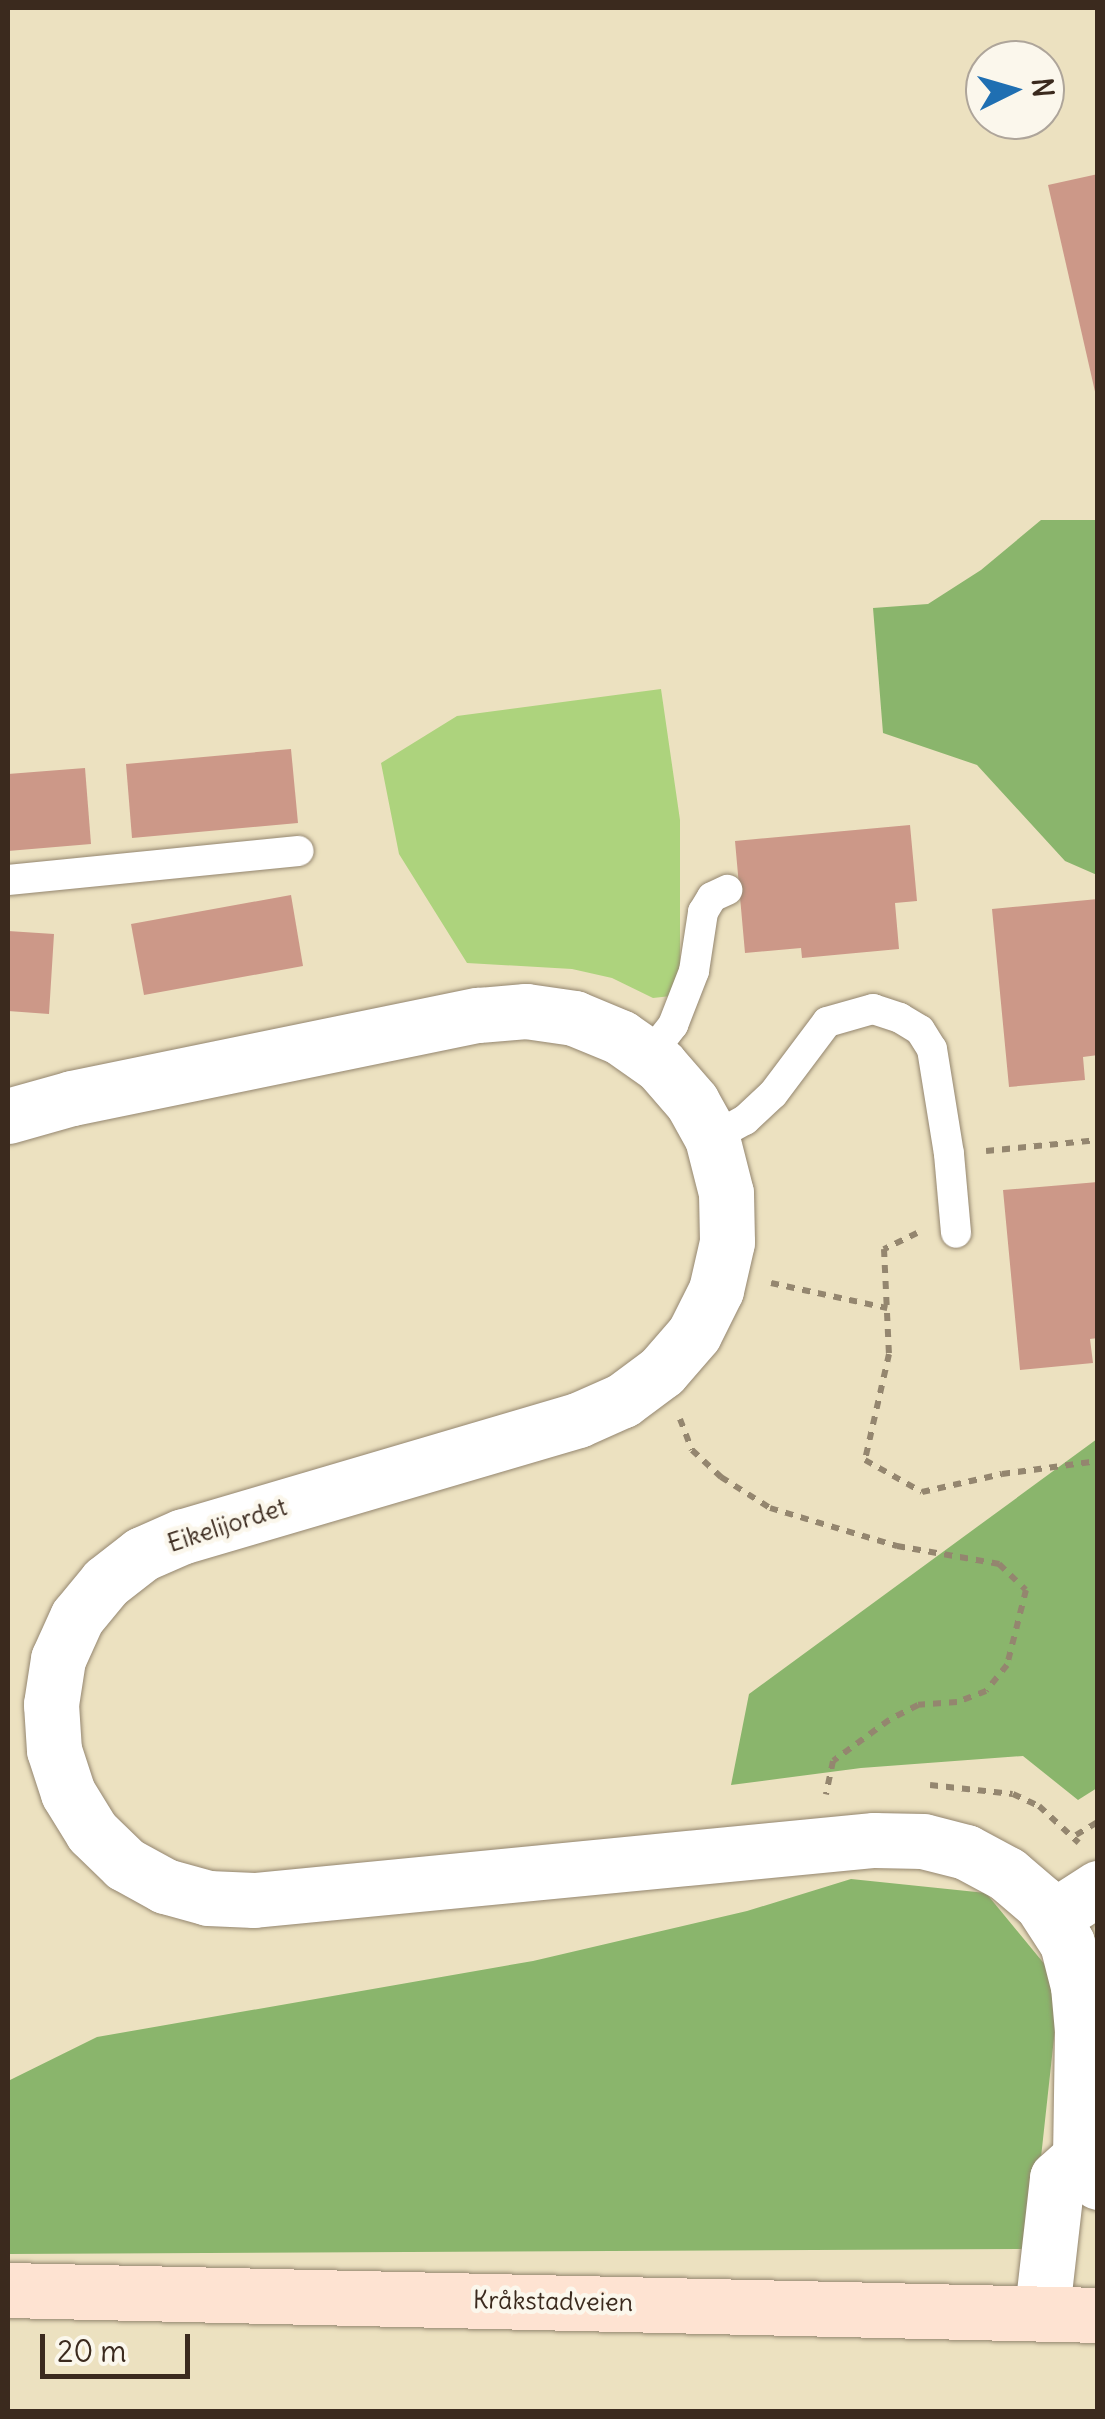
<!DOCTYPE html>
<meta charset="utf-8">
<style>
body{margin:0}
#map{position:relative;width:1105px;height:2419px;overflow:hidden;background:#ece1c0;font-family:Delius,sans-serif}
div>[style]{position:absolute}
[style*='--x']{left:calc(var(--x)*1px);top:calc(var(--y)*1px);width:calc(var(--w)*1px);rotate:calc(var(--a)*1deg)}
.green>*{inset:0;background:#add37d}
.forest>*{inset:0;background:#8ab56c}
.building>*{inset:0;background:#cc9888}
.path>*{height:6px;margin-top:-3px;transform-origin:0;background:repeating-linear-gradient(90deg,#94866f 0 8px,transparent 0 16px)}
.roads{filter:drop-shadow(0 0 2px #94866f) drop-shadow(0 0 2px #94866f)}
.lane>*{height:30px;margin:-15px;padding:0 15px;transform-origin:15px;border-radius:15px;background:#fff}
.street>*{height:55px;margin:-27.5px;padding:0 27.5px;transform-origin:27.5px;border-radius:27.5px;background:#fff}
.secondary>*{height:55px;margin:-27.5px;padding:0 27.5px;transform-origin:27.5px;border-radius:27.5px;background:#fee3d2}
span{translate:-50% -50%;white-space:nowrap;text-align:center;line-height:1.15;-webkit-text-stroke:9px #fbf7ec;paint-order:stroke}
.street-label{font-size:25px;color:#3b2a1e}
.frame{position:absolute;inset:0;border:10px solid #3b2a1e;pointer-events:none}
.north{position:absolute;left:965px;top:40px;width:100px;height:100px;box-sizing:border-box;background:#fbf7ec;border:2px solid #aea59a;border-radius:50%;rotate:85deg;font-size:28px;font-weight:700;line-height:40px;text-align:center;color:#3b2a1e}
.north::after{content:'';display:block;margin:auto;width:35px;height:45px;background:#1f6fb2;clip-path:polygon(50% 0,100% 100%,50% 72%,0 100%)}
.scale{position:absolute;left:40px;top:2334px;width:150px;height:45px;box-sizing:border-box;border:5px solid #3b2a1e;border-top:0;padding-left:12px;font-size:30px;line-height:35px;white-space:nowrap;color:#3b2a1e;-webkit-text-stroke:8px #fbf7ec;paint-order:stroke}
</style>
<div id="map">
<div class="green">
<div style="clip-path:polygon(661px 689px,680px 820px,680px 995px,653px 998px,612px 978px,572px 969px,467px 963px,399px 854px,381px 763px,457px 716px)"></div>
</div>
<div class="forest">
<div style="clip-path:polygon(1041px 520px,1097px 520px,1097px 875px,1065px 861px,977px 765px,883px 733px,873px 608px,928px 604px,981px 570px)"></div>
<div style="clip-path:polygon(1097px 1439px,1097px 1788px,1078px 1800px,1023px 1756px,861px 1768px,731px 1785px,749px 1694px)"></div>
<div style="clip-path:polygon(851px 1879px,986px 1893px,1060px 1983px,1031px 2249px,8px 2254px,8px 2081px,97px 2037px,533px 1961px,747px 1911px)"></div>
</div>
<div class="building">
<div style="clip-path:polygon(1098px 174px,1098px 396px,1096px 396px,1048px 185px)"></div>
<div style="clip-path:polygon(291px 749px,298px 823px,132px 838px,126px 764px)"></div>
<div style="clip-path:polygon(85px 768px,91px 844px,8px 851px,8px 774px)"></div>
<div style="clip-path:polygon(910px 825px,917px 901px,895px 903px,899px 949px,802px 958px,801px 948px,745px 953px,735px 841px)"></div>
<div style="clip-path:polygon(291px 895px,303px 966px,144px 995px,131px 924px)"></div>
<div style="clip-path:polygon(1098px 899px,1098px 1055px,1083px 1057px,1085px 1080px,1009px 1087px,992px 909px)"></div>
<div style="clip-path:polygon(8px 931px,54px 934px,49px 1014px,8px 1011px)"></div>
<div style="clip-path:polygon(1098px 1182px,1098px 1338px,1090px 1339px,1093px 1363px,1020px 1370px,1003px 1190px)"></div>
</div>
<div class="path">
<div style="--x:986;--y:1151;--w:113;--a:-5.6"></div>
<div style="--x:917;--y:1233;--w:37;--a:154"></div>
<div style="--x:884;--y:1249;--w:105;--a:87.3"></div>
<div style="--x:889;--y:1354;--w:109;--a:102.8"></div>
<div style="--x:865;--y:1460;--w:65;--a:29.3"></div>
<div style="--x:922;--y:1492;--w:82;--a:-12.7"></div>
<div style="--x:1002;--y:1474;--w:97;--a:-7.7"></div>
<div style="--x:771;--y:1283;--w:119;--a:12.2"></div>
<div style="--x:680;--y:1419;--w:33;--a:69"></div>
<div style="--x:692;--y:1450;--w:40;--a:43"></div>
<div style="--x:721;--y:1477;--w:58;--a:32.3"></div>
<div style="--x:770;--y:1508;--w:133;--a:16.7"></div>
<div style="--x:897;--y:1546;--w:104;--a:10"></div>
<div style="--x:999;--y:1564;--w:37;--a:44"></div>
<div style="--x:1026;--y:1590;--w:77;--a:104.2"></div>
<div style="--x:1007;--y:1665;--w:33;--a:129"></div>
<div style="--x:986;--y:1691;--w:31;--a:159"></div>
<div style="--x:957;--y:1702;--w:39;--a:176"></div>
<div style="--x:918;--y:1705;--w:33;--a:153"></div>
<div style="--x:889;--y:1720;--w:69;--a:143.8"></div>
<div style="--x:833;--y:1761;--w:34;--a:102"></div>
<div style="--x:930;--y:1785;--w:83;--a:6.2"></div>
<div style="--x:1013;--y:1794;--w:29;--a:25"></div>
<div style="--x:1039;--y:1806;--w:54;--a:42.8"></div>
<div style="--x:1076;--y:1835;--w:26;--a:-31"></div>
</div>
<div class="roads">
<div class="lane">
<div style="--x:8;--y:880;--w:292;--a:-5.7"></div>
<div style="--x:648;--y:1057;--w:41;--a:-52"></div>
<div style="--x:673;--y:1025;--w:58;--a:-68.7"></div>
<div style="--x:694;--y:971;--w:60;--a:-81.3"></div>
<div style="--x:703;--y:912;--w:17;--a:-59"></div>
<div style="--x:712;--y:897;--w:17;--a:-25"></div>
<div style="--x:712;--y:1138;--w:38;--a:-29"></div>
<div style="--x:745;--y:1120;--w:38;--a:-43"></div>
<div style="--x:773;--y:1094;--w:90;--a:-53.1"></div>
<div style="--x:827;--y:1022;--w:48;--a:-15.8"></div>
<div style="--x:873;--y:1009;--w:28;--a:18"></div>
<div style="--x:900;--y:1018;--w:23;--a:31"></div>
<div style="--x:920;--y:1030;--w:22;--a:58"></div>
<div style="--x:932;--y:1049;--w:106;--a:80.8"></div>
<div style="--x:949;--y:1154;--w:79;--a:84.9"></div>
</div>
<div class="street">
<div style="--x:8;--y:1116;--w:66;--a:-15.7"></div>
<div style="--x:72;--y:1098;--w:414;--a:-11.6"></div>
<div style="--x:478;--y:1015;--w:48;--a:-4.8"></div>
<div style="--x:526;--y:1011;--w:49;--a:8.3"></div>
<div style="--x:574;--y:1018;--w:50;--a:22.4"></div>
<div style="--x:620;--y:1037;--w:49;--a:35"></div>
<div style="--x:660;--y:1065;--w:49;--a:49.1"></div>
<div style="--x:692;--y:1102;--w:41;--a:60.9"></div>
<div style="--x:712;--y:1138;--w:57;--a:75.7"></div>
<div style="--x:726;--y:1193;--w:49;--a:88.8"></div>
<div style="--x:727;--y:1242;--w:49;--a:102.9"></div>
<div style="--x:716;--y:1290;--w:49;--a:116.6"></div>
<div style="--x:694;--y:1334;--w:49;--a:130.9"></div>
<div style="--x:662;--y:1371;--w:49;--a:143.4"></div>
<div style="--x:623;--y:1400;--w:49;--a:156"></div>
<div style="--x:578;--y:1420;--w:412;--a:163.6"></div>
<div style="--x:183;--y:1536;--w:45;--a:156.3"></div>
<div style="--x:142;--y:1554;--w:46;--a:142.1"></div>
<div style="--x:106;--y:1582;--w:45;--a:129.6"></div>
<div style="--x:77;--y:1617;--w:46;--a:114.3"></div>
<div style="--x:58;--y:1659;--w:46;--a:98.8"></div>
<div style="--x:51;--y:1704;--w:46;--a:86.3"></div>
<div style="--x:54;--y:1750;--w:45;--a:72"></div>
<div style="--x:68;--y:1793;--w:46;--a:58.4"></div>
<div style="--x:92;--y:1832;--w:46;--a:44.1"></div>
<div style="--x:125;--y:1864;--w:46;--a:28.8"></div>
<div style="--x:165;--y:1886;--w:45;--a:15.6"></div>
<div style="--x:208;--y:1898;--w:46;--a:2.5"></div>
<div style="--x:254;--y:1900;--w:623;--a:-5.53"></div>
<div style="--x:874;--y:1840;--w:49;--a:1.2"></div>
<div style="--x:923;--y:1841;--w:44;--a:14.3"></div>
<div style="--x:966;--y:1852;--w:47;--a:28.2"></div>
<div style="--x:1007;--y:1874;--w:45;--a:40.5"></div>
<div style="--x:1041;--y:1903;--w:48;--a:57"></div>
<div style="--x:1067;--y:1943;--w:44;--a:75.7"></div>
<div style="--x:1078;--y:1986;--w:45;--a:84.9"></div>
<div style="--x:1082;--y:2031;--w:126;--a:90.9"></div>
<div style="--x:1080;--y:2157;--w:31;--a:54"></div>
<div style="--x:1053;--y:1917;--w:54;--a:-32.8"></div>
<div style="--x:1042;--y:2310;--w:133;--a:-83.5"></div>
<div style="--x:1057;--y:2178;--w:31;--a:-42"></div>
</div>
<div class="secondary">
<div style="--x:8;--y:2290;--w:1090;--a:1.31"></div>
</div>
</div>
<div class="street-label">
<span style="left:227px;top:1525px;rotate:-18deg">Eikelijordet</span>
<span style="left:553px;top:2301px;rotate:1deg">Kråkstadveien</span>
</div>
<div class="frame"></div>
<div class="north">N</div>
<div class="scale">20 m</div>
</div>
